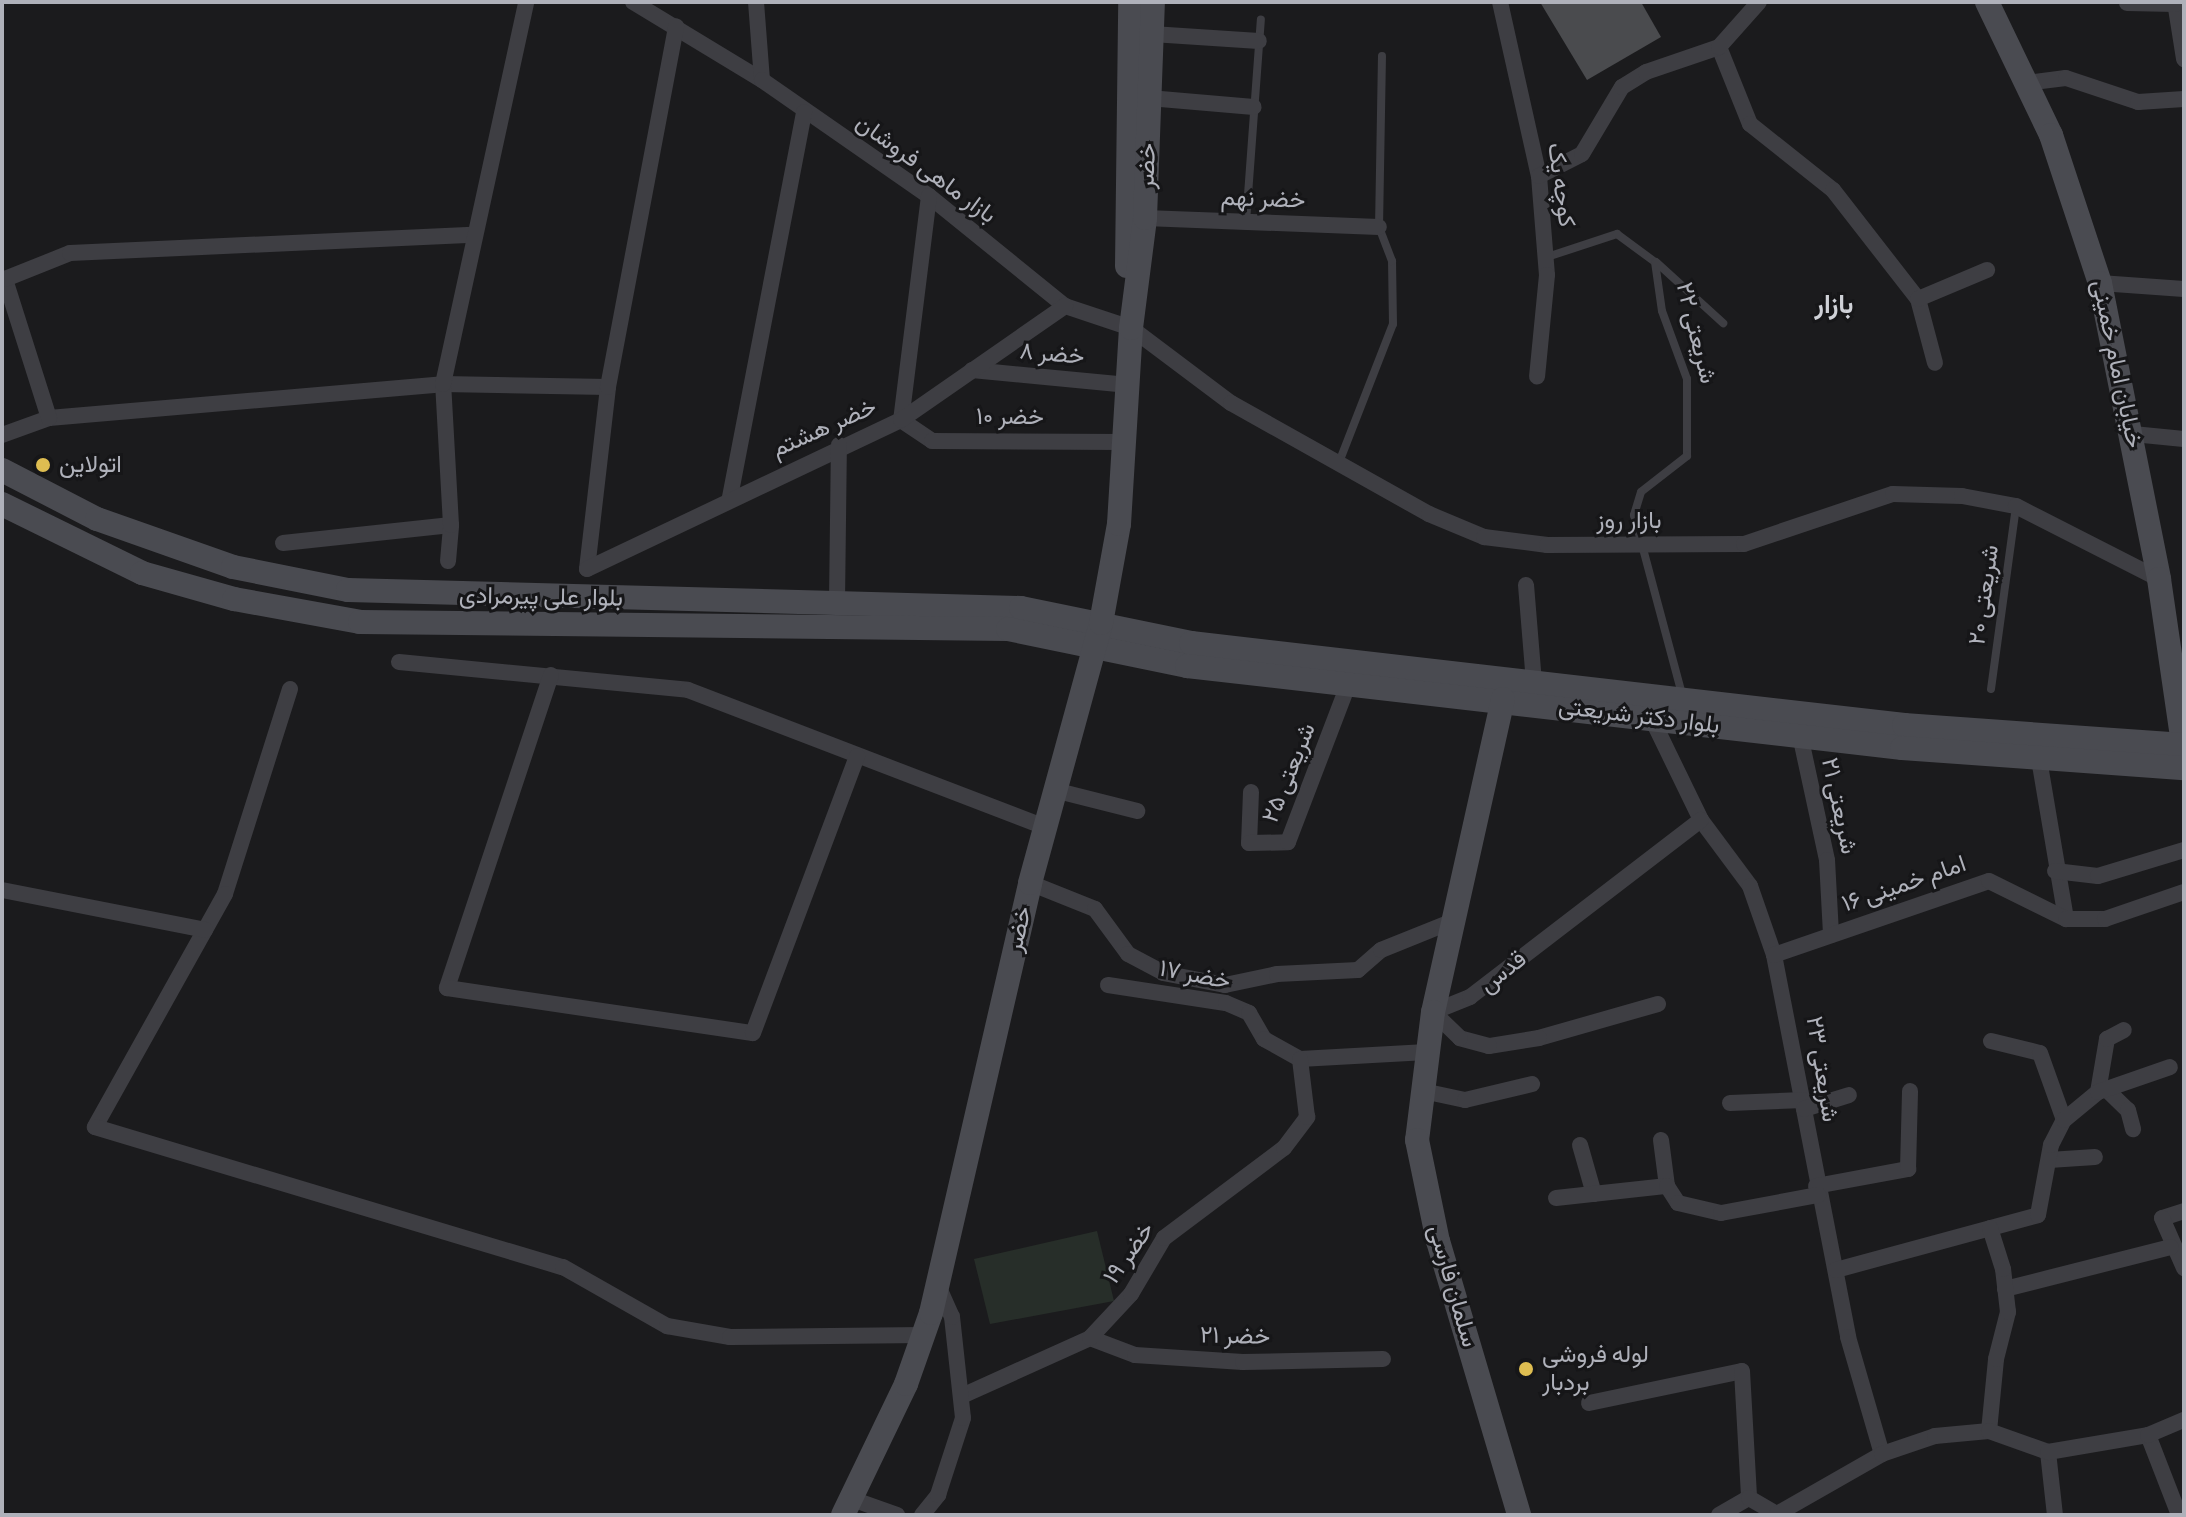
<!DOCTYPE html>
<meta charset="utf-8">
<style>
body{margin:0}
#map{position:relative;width:2186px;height:1517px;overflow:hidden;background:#1b1b1d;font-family:"Source Sans 3",Vazirmatn,sans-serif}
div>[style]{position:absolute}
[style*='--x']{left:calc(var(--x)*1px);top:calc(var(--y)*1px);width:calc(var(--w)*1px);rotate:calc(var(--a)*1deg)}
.green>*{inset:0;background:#272e29}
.building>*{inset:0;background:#4a4b4e}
.lane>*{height:8px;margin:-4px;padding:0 4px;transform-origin:4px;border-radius:4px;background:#3e3e43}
.street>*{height:16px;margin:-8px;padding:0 8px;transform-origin:8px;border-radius:8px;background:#3e3e43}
.secondary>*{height:24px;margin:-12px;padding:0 12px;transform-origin:12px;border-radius:12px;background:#4a4b51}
.dots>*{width:22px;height:22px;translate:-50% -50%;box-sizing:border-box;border:4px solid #161618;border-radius:50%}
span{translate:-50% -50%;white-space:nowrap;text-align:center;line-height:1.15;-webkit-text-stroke:6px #161618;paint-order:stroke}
.street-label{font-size:24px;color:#afb1ba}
.poi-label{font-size:24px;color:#afb1ba}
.left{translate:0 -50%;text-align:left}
.neighbourhood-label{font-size:26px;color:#cfd1d7;font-weight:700}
.frame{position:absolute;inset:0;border:4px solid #afb1ba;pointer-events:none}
</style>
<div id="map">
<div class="green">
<div style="clip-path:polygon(1097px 1231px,1114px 1301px,990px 1324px,974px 1259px)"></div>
</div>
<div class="building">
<div style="clip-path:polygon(1540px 2px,1641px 2px,1661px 37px,1587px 80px)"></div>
</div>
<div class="lane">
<div style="--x:1246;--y:222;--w:203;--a:-85.8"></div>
<div style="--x:1547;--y:257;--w:74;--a:-18.2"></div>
<div style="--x:1617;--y:234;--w:47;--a:36.4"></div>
<div style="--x:1655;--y:262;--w:49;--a:81.9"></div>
<div style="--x:1662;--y:311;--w:72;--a:69.8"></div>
<div style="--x:1687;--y:379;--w:77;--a:90"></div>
<div style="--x:1687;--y:456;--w:58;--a:142"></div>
<div style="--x:1641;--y:492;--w:24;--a:107"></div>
<div style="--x:1634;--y:515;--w:185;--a:75"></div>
<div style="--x:1656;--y:262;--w:91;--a:42.3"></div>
<div style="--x:1338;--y:465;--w:151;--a:-68.7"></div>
<div style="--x:1393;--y:324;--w:63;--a:-90.9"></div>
<div style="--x:1392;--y:261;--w:36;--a:-111"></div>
<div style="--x:1379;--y:227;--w:171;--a:-89"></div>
<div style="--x:1991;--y:689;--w:184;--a:-82.2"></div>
</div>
<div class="street">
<div style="--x:633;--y:2;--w:151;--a:31.2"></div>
<div style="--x:756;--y:2;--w:78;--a:85.6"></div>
<div style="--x:762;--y:80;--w:203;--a:34.8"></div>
<div style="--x:929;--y:196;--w:175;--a:39"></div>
<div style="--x:1065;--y:306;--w:70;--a:18.4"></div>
<div style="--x:1131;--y:328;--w:125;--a:36.9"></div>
<div style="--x:1231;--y:403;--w:227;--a:29.3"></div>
<div style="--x:1429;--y:514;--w:60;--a:22.7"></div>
<div style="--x:1484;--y:537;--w:64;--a:7.2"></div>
<div style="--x:1547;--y:545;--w:197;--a:-0.3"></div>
<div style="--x:1744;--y:544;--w:157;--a:-18.6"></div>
<div style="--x:1893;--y:494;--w:69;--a:1.7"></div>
<div style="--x:1962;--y:496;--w:55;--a:10.5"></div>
<div style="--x:2016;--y:506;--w:161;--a:27"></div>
<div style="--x:1500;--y:2;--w:178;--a:77.4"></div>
<div style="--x:1539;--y:176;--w:99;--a:85.4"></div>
<div style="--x:1547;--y:275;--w:102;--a:95.6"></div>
<div style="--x:2175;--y:2;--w:58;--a:81"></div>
<div style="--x:2127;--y:3;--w:48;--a:1.2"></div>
<div style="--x:1152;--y:34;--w:107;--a:3.7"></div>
<div style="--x:1719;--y:47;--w:83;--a:68.1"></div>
<div style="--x:1750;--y:124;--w:106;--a:38.5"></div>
<div style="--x:1833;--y:190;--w:138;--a:52.1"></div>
<div style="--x:1918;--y:299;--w:66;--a:75.1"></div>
<div style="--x:2026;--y:83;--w:40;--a:-7.1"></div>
<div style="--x:2066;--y:78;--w:76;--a:18.4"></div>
<div style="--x:2138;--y:102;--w:46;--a:-3.7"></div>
<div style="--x:1149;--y:98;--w:105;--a:4.9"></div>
<div style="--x:1539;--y:176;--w:48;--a:-27.1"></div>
<div style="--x:1582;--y:154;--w:78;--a:-59.2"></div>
<div style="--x:1622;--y:87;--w:28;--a:-32"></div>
<div style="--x:1646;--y:72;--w:77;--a:-18.9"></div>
<div style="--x:1719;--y:47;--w:60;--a:-48.4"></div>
<div style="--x:929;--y:196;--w:226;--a:97.1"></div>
<div style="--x:901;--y:420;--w:37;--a:34"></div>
<div style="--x:932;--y:441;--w:192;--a:0.3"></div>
<div style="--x:1145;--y:218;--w:234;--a:2.2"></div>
<div style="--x:2100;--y:283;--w:84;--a:4.1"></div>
<div style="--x:1918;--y:299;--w:75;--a:-22.8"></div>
<div style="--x:972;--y:370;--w:157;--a:5.5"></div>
<div style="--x:49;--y:418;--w:395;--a:-4.9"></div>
<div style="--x:443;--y:384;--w:165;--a:1"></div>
<div style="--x:2133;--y:434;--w:51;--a:5.6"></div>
<div style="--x:2;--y:435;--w:50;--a:-19.9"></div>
<div style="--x:49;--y:418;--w:146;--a:-107.6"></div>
<div style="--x:5;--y:279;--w:70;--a:-21.8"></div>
<div style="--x:70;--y:253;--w:403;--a:-2.6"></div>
<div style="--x:730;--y:497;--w:392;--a:-79.1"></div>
<div style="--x:283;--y:543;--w:169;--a:-6.1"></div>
<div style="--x:448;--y:561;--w:36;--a:-85"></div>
<div style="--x:451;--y:525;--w:141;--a:-93.2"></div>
<div style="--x:443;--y:384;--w:391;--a:-77.7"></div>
<div style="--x:587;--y:569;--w:183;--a:-83.4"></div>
<div style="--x:608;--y:387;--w:367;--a:-79.3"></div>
<div style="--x:587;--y:569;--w:348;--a:-25.4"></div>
<div style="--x:901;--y:420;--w:200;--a:-34.8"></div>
<div style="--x:1526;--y:585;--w:98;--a:85.3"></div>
<div style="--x:837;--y:602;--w:157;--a:-89.3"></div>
<div style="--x:399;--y:662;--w:290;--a:5.5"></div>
<div style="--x:688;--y:690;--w:381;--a:21"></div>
<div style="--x:551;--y:675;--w:330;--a:108.4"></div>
<div style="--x:447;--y:988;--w:309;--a:8.4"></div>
<div style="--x:753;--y:1033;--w:296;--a:-69.4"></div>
<div style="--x:290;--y:689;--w:215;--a:107.6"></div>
<div style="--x:225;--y:894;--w:267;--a:119.2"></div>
<div style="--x:95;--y:1127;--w:488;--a:16.7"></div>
<div style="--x:563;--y:1267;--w:120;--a:29.6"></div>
<div style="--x:667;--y:1326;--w:64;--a:9.9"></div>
<div style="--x:730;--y:1337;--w:193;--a:-0.6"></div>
<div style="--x:1651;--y:717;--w:114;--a:64.1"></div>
<div style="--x:1701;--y:820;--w:82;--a:53.4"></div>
<div style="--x:1750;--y:886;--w:73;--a:70.8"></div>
<div style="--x:1774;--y:955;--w:389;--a:79"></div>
<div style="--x:1848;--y:1337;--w:122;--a:73.8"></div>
<div style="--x:1800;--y:735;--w:128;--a:77.8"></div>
<div style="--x:1827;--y:860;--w:75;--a:86.9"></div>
<div style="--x:2039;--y:759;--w:162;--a:80.4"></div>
<div style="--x:1054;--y:790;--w:86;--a:14.2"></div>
<div style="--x:1251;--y:792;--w:51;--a:92.2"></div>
<div style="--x:1249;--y:843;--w:39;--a:-1"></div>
<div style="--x:1288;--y:842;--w:168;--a:-69.1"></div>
<div style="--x:2055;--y:871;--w:43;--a:6.6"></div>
<div style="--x:2098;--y:876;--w:90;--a:-16.8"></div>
<div style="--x:1030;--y:883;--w:70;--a:21.8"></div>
<div style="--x:1095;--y:909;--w:56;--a:53.7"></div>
<div style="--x:1128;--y:954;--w:40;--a:28"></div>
<div style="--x:1163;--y:973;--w:63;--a:11"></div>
<div style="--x:1225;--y:985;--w:53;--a:-11.9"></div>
<div style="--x:1277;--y:974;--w:81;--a:-2.8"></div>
<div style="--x:1358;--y:970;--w:30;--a:-41"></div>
<div style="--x:1381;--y:950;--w:78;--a:-21.9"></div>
<div style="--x:2;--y:890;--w:207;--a:11.1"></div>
<div style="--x:1774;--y:955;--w:227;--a:-19"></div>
<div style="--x:1989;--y:881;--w:86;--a:26.3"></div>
<div style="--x:2066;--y:919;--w:39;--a:0"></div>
<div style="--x:2105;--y:919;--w:83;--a:-18.9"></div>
<div style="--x:1108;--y:985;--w:119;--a:8.7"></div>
<div style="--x:1226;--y:1003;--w:25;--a:23"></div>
<div style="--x:1249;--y:1013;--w:30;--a:60"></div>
<div style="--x:1264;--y:1039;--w:41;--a:29.1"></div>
<div style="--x:1658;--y:1004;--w:124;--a:164.1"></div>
<div style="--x:1539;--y:1038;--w:51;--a:170.9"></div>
<div style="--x:1489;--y:1046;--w:30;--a:-165"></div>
<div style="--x:1460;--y:1038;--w:37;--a:-136"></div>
<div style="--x:1433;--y:1012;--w:40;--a:-22"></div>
<div style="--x:1470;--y:997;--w:291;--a:-37.5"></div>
<div style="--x:1991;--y:1041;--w:50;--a:13.8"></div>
<div style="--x:2040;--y:1053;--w:71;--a:70.3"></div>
<div style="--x:1300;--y:1059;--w:127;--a:-3.2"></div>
<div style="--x:2107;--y:1090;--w:29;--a:44"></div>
<div style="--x:2128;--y:1110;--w:20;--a:75"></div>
<div style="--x:1423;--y:1091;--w:43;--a:12.1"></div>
<div style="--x:1465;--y:1100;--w:69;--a:-13.4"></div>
<div style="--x:2098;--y:1092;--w:54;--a:-80.4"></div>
<div style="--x:2107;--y:1039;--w:19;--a:-28"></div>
<div style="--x:1730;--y:1103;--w:73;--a:-2.4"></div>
<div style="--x:1804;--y:1109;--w:47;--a:-17.3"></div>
<div style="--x:1661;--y:1140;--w:46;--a:82.6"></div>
<div style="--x:1580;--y:1145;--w:51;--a:74.1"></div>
<div style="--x:2049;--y:1160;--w:46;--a:-3.7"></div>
<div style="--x:1816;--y:1186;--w:94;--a:-10.5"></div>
<div style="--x:1908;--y:1169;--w:78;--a:-88.5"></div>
<div style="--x:1556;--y:1198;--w:112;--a:-6.2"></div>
<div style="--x:1667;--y:1186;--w:20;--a:57"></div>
<div style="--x:1678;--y:1203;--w:44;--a:13.1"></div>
<div style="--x:1721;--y:1213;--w:99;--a:-10.5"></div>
<div style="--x:2184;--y:1211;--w:23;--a:162"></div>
<div style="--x:2162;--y:1218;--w:55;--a:66.3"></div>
<div style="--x:1836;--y:1270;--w:209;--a:-15.2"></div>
<div style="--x:2038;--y:1215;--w:71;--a:-79.5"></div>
<div style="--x:2051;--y:1145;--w:28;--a:-63"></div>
<div style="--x:2064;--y:1120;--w:44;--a:-39.5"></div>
<div style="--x:2098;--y:1092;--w:76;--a:-19.1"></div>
<div style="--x:2005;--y:1289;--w:171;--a:-14.2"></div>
<div style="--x:1090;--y:1338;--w:48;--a:20.7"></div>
<div style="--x:1135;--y:1355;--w:108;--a:3.7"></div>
<div style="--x:1243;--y:1362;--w:140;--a:-1.2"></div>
<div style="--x:964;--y:1395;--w:138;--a:-24.3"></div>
<div style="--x:1090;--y:1338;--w:60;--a:-47"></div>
<div style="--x:1131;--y:1294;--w:65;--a:-59.5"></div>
<div style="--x:1164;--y:1238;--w:150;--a:-36.9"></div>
<div style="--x:1284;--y:1148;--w:39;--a:-53"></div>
<div style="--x:1307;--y:1117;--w:58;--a:-96.9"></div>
<div style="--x:1589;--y:1403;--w:156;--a:-11.8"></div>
<div style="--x:1742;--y:1371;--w:127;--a:86.8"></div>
<div style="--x:1989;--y:1431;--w:72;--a:-84.4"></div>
<div style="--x:1996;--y:1359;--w:49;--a:-75.7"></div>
<div style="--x:2008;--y:1312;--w:43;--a:-96.6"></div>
<div style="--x:2003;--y:1269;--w:43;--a:-107.6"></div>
<div style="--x:2148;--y:1435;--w:86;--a:68.8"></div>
<div style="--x:2048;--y:1452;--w:63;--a:83.7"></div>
<div style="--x:852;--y:1499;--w:48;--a:19.6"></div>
<div style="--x:922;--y:1515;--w:26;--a:-51"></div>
<div style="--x:938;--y:1495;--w:81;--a:-72"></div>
<div style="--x:963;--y:1418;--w:102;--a:-96.2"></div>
<div style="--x:952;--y:1317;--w:37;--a:-114"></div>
<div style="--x:1719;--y:1515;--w:34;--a:-30"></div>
<div style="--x:1749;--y:1498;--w:32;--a:30"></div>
<div style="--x:1777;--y:1514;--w:121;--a:-29.7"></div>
<div style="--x:1882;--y:1454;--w:56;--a:-18.8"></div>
<div style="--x:1935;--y:1436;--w:54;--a:-5.3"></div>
<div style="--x:1989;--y:1431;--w:63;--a:19.6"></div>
<div style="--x:2048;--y:1452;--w:101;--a:-9.6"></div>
<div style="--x:2148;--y:1435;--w:39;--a:-23"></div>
</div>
<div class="secondary">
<div style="--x:1987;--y:2;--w:148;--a:64.3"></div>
<div style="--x:2051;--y:135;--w:156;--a:71.7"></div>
<div style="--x:2100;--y:283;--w:302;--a:78.7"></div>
<div style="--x:2159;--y:579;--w:174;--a:81.7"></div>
<div style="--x:1127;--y:266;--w:264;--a:-89.3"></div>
<div style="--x:2;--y:470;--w:107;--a:27.3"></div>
<div style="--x:97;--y:519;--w:144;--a:19.4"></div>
<div style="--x:233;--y:567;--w:117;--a:11.3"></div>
<div style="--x:348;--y:590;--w:673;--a:1.53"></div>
<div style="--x:1021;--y:608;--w:174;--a:11.6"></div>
<div style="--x:1191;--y:643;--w:718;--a:6.56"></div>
<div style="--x:1904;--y:725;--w:281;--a:4.1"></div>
<div style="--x:2;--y:504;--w:156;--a:26.2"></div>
<div style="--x:142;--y:573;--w:96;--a:15.8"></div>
<div style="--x:234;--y:599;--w:128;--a:10.3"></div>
<div style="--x:360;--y:622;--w:648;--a:0.62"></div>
<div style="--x:1008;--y:629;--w:183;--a:11.7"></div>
<div style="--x:1187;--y:666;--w:720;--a:6.54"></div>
<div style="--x:1902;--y:748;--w:283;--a:4.1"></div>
<div style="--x:1503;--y:699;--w:321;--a:102.6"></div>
<div style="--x:1433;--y:1012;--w:129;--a:97.1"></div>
<div style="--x:1417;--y:1140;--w:103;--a:78.3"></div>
<div style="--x:1438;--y:1241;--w:286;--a:73.5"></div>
<div style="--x:843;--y:1515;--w:145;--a:-64.3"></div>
<div style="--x:906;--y:1384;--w:75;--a:-70.6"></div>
<div style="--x:931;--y:1313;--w:441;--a:-77"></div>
<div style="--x:1030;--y:883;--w:270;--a:-74.7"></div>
<div style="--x:1101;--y:623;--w:101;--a:-79.7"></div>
<div style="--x:1119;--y:524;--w:196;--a:-86.5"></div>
<div style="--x:1131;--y:328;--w:111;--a:-82.7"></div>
<div style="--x:1145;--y:218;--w:216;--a:-87.9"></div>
</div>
<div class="dots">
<div style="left:43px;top:465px;background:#debd51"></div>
<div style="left:1526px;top:1369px;background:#debd51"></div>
</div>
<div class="street-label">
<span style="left:1147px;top:166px;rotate:-88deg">خضر</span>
<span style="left:926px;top:169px;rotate:36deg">بازار ماهی فروشان</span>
<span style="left:1561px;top:185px;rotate:82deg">کوچه یک</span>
<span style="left:1263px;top:199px;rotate:2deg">خضر نهم</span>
<span style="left:1696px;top:333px;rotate:76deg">شریعتی ۲۲</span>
<span style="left:1052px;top:354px;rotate:5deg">خضر ۸</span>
<span style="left:2117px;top:364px;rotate:78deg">خیابان امام خمینی</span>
<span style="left:1010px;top:417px">خضر ۱۰</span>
<span style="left:824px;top:428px;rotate:-24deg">خضر هشتم</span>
<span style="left:1629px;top:521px">بازار روز</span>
<span style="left:1984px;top:595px;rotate:-82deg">شریعتی ۲۰</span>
<span style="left:541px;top:597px;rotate:1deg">بلوار علی پیرمرادی</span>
<span style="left:1639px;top:716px;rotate:7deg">بلوار دکتر شریعتی</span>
<span style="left:1289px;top:773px;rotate:-68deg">شریعتی ۲۵</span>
<span style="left:1839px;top:806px;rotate:78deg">شریعتی ۲۱</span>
<span style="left:1904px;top:884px;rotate:-19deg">امام خمینی ۱۶</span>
<span style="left:1019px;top:929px;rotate:-77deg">خضر</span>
<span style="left:1503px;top:972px;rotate:-38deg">قدس</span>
<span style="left:1195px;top:975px;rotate:11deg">خضر ۱۷</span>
<span style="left:1822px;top:1069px;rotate:81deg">شریعتی ۲۳</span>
<span style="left:1129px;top:1253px;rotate:-55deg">خضر ۱۹</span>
<span style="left:1453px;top:1286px;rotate:74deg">سلمان فارسی</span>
<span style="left:1235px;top:1336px;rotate:1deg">خضر ۲۱</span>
</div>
<div class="poi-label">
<span class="left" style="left:59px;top:465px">اتولاین</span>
<span class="left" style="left:1542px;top:1369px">لوله فروشی<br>بردبار</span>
</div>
<div class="neighbourhood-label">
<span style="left:1834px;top:305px">بازار</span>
</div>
<div class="frame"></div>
</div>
